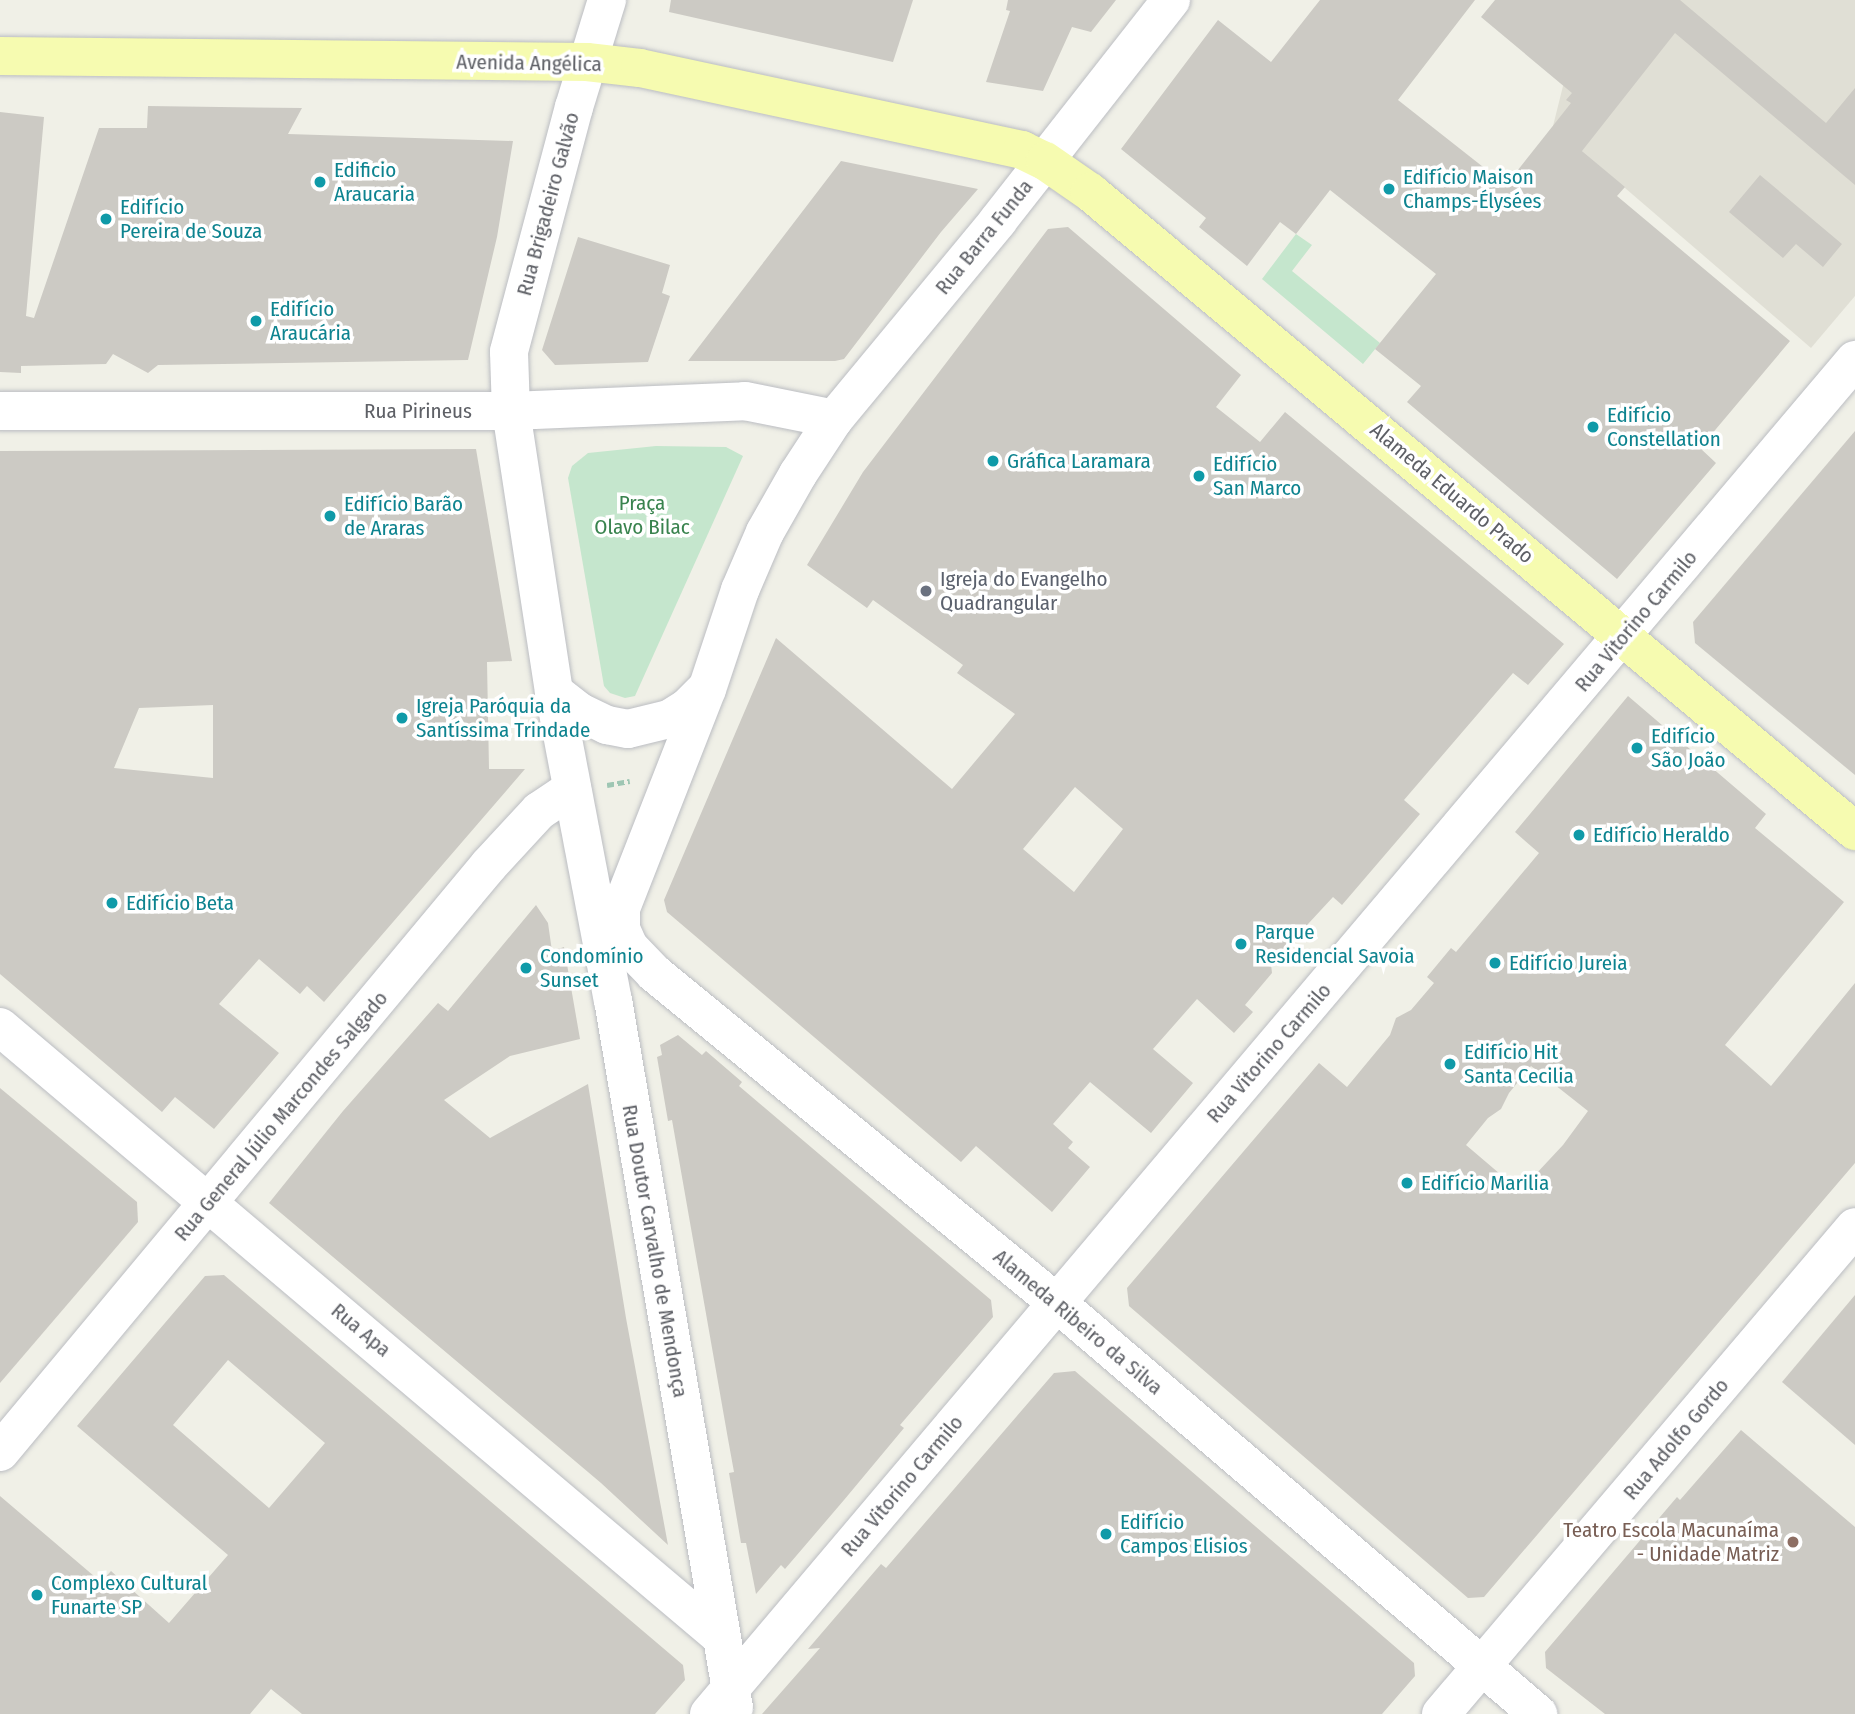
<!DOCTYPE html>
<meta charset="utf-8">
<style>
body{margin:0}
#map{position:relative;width:1855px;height:1714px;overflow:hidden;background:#f0f0e7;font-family:"Fira Sans Condensed",sans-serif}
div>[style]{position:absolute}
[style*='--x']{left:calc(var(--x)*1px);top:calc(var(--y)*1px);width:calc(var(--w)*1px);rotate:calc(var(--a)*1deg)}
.education>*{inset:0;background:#e0dfd5}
.green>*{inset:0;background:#c5e6cd}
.building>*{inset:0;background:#cccac4}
.path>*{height:4.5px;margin-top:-2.25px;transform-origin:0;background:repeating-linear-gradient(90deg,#9ec6b3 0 7px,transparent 0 10.5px)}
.roads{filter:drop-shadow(0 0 2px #bbbdc2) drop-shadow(0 0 2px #bbbdc2)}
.minor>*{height:38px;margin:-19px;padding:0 19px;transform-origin:19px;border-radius:19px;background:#fff}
.major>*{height:38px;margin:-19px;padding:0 19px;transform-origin:19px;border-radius:19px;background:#f6fbb0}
.dots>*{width:19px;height:19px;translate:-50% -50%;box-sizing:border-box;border:4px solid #fff;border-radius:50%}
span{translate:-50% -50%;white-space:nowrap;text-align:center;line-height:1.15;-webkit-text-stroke:7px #fff;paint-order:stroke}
.street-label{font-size:21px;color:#5e6066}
.culture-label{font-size:21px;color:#0d838f}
.left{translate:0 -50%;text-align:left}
.park-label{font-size:21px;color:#39834e}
.worship-label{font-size:21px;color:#5b616d}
.education-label{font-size:21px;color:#785e54}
.right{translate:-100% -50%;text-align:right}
</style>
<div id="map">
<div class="education">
<div style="clip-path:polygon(1629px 0,1855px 0,1855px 296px,1811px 348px,1553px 126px,1563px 86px)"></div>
</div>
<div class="green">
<div style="clip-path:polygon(1296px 234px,1312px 245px,1292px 271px,1380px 343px,1363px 364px,1262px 279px)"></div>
<div style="clip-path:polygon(656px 446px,726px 447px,743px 456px,635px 696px,625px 698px,610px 693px,604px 686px,568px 478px,572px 466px,588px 453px)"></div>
</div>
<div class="building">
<div style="clip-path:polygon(671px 0,913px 0,893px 62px,669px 12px)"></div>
<div style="clip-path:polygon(1008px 0,1116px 0,1091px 32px,1072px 27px,1043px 91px,986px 82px,1010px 11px,1006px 10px)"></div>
<div style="clip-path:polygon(1320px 0,1475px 0,1398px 100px,1506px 185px,1571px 103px,1566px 100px,1572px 93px,1481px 17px,1495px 0,1680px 0,1826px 123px,1855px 88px,1855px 185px,1675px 33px,1582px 151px,1625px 187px,1617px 196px,1790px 341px,1700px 448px,1716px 463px,1617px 579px,1407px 402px,1421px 386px,1375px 349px,1436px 274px,1330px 190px,1296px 234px,1280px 222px,1247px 266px,1199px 227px,1206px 218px,1121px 149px,1218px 20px,1271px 62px)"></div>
<div style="clip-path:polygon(148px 106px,302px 108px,288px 134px,513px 141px,497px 237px,468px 360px,158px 365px,148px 373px,113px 354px,106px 364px,21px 366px,21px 373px,0 372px,0 112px,44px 117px,26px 316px,34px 318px,99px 128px,147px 128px)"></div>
<div style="clip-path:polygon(841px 161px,978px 189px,941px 232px,844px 359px,835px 361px,688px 361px)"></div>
<div style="clip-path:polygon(1760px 175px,1842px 244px,1823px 267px,1796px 244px,1783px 258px,1729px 212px)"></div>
<div style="clip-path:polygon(evenodd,1068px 227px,1241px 375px,1216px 407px,1260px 442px,1285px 412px,1564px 644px,1528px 685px,1513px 673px,1404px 800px,1420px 814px,1342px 905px,1333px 897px,1271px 964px,1272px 973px,1245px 1005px,1253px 1012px,1234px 1033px,1197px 999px,1153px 1049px,1193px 1083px,1151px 1133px,1090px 1082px,1053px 1124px,1073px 1142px,1068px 1148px,1090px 1167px,1052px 1212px,976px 1146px,961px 1162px,667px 912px,664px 900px,776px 638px,952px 789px,1015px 714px,957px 673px,963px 665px,873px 600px,867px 608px,807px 565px,863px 472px,1048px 229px,1068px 227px,1075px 787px,1123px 829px,1074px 892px,1023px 849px,1075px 787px)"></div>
<div style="clip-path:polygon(578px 237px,670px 265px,662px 293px,670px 296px,648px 362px,555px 365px,542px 350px)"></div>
<div style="clip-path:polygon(1855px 431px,1855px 775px,1695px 643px,1693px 622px)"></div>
<div style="clip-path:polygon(evenodd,476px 449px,512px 661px,487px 662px,489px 769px,525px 769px,324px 1002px,307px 986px,300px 994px,259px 959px,219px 1004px,279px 1053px,214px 1129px,175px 1097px,162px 1112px,0 974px,0 451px,476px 449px,213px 705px,213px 778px,114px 768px,139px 708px,213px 705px)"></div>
<div style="clip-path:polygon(evenodd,1628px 696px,1766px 814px,1755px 828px,1844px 902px,1725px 1045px,1771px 1086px,1855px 983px,1855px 1163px,1484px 1597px,1468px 1598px,1129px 1306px,1127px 1288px,1319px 1063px,1347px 1087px,1390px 1035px,1396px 1018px,1411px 1010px,1434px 983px,1427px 977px,1451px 948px,1456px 952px,1539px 853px,1515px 832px,1628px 696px,1531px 1066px,1588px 1111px,1563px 1145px,1520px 1191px,1466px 1145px,1488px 1118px,1501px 1109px,1509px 1093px,1531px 1066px)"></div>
<div style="clip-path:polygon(536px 905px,548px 923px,552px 951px,564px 947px,580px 1039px,510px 1056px,444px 1100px,490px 1138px,588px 1084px,626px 1318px,668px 1545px,601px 1483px,269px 1203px,343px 1111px,438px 1003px,448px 1011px)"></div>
<div style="clip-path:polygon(678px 1035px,702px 1055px,706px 1051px,742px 1082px,739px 1086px,991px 1300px,993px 1317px,900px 1425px,904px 1428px,844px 1500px,785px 1569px,781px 1565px,756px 1594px,746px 1543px,741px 1543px,729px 1473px,734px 1472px,728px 1439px,672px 1120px,668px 1121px,657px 1057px,662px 1055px,660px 1045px)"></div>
<div style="clip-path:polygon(0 1088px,137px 1202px,138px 1222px,0 1383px)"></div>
<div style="clip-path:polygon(evenodd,224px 1275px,683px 1665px,685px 1680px,655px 1714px,302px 1714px,271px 1689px,250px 1714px,0 1714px,0 1496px,101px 1582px,111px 1571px,169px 1623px,228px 1555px,77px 1426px,205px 1276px,224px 1275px,228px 1360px,325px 1443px,269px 1508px,173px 1425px,228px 1360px)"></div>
<div style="clip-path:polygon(1855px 1295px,1855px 1445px,1782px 1382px)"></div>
<div style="clip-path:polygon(1075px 1371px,1414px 1663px,1415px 1676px,1382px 1714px,762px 1714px,820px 1648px,808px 1649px,881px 1564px,886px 1568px,1054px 1373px)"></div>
<div style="clip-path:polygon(1741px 1430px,1855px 1527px,1855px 1714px,1605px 1714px,1546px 1668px,1545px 1652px,1677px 1497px,1680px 1500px)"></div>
</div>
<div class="path">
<div style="--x:607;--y:785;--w:23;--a:-10"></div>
</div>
<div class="roads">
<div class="minor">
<div style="--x:607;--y:0;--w:112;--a:107.1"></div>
<div style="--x:574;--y:107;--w:253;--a:104.9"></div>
<div style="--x:509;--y:352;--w:59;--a:88.1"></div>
<div style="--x:511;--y:411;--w:284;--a:81.3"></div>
<div style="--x:554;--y:692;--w:314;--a:79.2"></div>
<div style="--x:613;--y:1000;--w:718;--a:80.3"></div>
<div style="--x:1171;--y:0;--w:281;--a:128.1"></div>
<div style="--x:998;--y:221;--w:257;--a:129.6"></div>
<div style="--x:834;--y:419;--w:66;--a:123.2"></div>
<div style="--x:798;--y:474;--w:67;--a:119.6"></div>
<div style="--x:765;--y:532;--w:63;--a:113.3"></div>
<div style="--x:740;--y:590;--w:104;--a:108.4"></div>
<div style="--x:707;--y:689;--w:235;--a:111.4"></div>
<div style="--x:621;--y:908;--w:21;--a:90"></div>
<div style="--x:621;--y:929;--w:20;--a:66"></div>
<div style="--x:629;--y:947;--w:36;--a:46"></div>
<div style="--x:654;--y:973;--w:521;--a:39.31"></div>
<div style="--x:1057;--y:1303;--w:633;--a:40.51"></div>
<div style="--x:0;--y:411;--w:511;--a:0"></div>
<div style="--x:511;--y:411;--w:234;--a:-2.4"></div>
<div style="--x:745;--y:401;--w:91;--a:11.4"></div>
<div style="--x:554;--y:692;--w:33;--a:38"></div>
<div style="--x:580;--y:712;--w:30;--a:26"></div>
<div style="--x:607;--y:725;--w:21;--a:11"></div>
<div style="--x:628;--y:729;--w:42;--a:-13.7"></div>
<div style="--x:669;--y:719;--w:22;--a:-32"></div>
<div style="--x:688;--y:707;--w:24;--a:-45"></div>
<div style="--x:0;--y:1027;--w:943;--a:40.23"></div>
<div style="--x:0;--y:1452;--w:764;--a:-50.2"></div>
<div style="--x:489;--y:865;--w:74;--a:-47.2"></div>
<div style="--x:539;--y:811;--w:40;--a:-34"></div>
<div style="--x:709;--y:1714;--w:1774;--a:-49.76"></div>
<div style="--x:1441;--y:1714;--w:639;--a:-49.63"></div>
</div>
<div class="major">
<div style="--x:0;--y:56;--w:587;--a:0.59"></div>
<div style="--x:587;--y:62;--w:53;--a:6.5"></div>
<div style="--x:640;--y:68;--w:391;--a:12.1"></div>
<div style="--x:1022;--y:150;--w:25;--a:26"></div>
<div style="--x:1045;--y:161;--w:55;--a:34.6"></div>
<div style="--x:1090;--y:192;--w:997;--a:39.87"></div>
</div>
</div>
<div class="dots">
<div style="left:320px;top:182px;background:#0f9aa8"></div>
<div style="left:1389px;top:189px;background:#0f9aa8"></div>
<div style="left:106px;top:219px;background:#0f9aa8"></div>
<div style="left:256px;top:321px;background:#0f9aa8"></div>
<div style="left:1593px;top:427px;background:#0f9aa8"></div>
<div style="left:993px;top:461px;background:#0f9aa8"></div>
<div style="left:1199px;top:476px;background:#0f9aa8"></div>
<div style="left:330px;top:516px;background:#0f9aa8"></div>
<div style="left:926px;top:591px;background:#6b7280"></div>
<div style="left:402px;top:718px;background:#0f9aa8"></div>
<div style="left:1637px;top:748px;background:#0f9aa8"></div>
<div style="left:1579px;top:835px;background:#0f9aa8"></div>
<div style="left:112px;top:903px;background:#0f9aa8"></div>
<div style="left:1241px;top:944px;background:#0f9aa8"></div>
<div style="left:1495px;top:963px;background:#0f9aa8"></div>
<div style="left:526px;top:968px;background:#0f9aa8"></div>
<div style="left:1450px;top:1064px;background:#0f9aa8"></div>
<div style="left:1407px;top:1183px;background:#0f9aa8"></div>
<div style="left:1106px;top:1534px;background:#0f9aa8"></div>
<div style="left:1793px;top:1542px;background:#8d6e63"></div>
<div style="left:37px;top:1595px;background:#0f9aa8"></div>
</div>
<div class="street-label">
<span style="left:529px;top:63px;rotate:1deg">Avenida Angélica</span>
<span style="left:548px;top:204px;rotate:-75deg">Rua Brigadeiro Galvão</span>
<span style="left:984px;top:237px;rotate:-51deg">Rua Barra Funda</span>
<span style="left:418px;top:411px">Rua Pirineus</span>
<span style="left:1452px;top:493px;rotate:40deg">Alameda Eduardo Prado</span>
<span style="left:1636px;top:621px;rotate:-50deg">Rua Vitorino Carmilo</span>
<span style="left:1269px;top:1053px;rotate:-49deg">Rua Vitorino Carmilo</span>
<span style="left:281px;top:1116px;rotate:-50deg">Rua General Júlio Marcondes Salgado</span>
<span style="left:655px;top:1251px;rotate:80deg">Rua Doutor Carvalho de Mendonça</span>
<span style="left:1078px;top:1322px;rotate:40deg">Alameda Ribeiro da Silva</span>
<span style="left:361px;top:1330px;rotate:40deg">Rua Apa</span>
<span style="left:1676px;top:1439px;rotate:-50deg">Rua Adolfo Gordo</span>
<span style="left:902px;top:1486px;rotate:-50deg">Rua Vitorino Carmilo</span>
</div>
<div class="culture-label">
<span class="left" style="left:334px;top:182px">Edificio<br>Araucaria</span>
<span class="left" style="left:1403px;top:189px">Edifício Maison<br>Champs-Élysées</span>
<span class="left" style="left:120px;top:219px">Edifício<br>Pereira de Souza</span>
<span class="left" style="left:270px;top:321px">Edifício<br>Araucária</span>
<span class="left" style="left:1607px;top:427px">Edifício<br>Constellation</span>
<span class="left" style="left:1007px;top:461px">Gráfica Laramara</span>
<span class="left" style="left:1213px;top:476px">Edifício<br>San Marco</span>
<span class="left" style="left:344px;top:516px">Edifício Barão<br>de Araras</span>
<span class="left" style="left:416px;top:718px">Igreja Paróquia da<br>Santíssima Trindade</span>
<span class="left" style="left:1651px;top:748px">Edifício<br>São João</span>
<span class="left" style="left:1593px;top:835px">Edifício Heraldo</span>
<span class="left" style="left:126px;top:903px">Edifício Beta</span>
<span class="left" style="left:1255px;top:944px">Parque<br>Residencial Savoia</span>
<span class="left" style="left:540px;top:968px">Condomínio<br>Sunset</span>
<span class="left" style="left:1509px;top:963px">Edifício Jureia</span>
<span class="left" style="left:1464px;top:1064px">Edifício Hit<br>Santa Cecilia</span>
<span class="left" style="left:1421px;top:1183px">Edifício Marilia</span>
<span class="left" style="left:1120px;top:1534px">Edifício<br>Campos Elisios</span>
<span class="left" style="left:51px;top:1595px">Complexo Cultural<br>Funarte SP</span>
</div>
<div class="park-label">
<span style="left:642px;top:515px">Praça<br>Olavo Bilac</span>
</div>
<div class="worship-label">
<span class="left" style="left:940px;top:591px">Igreja do Evangelho<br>Quadrangular</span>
</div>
<div class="education-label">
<span class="right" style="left:1779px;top:1542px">Teatro Escola Macunaíma<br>- Unidade Matriz</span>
</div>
</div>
